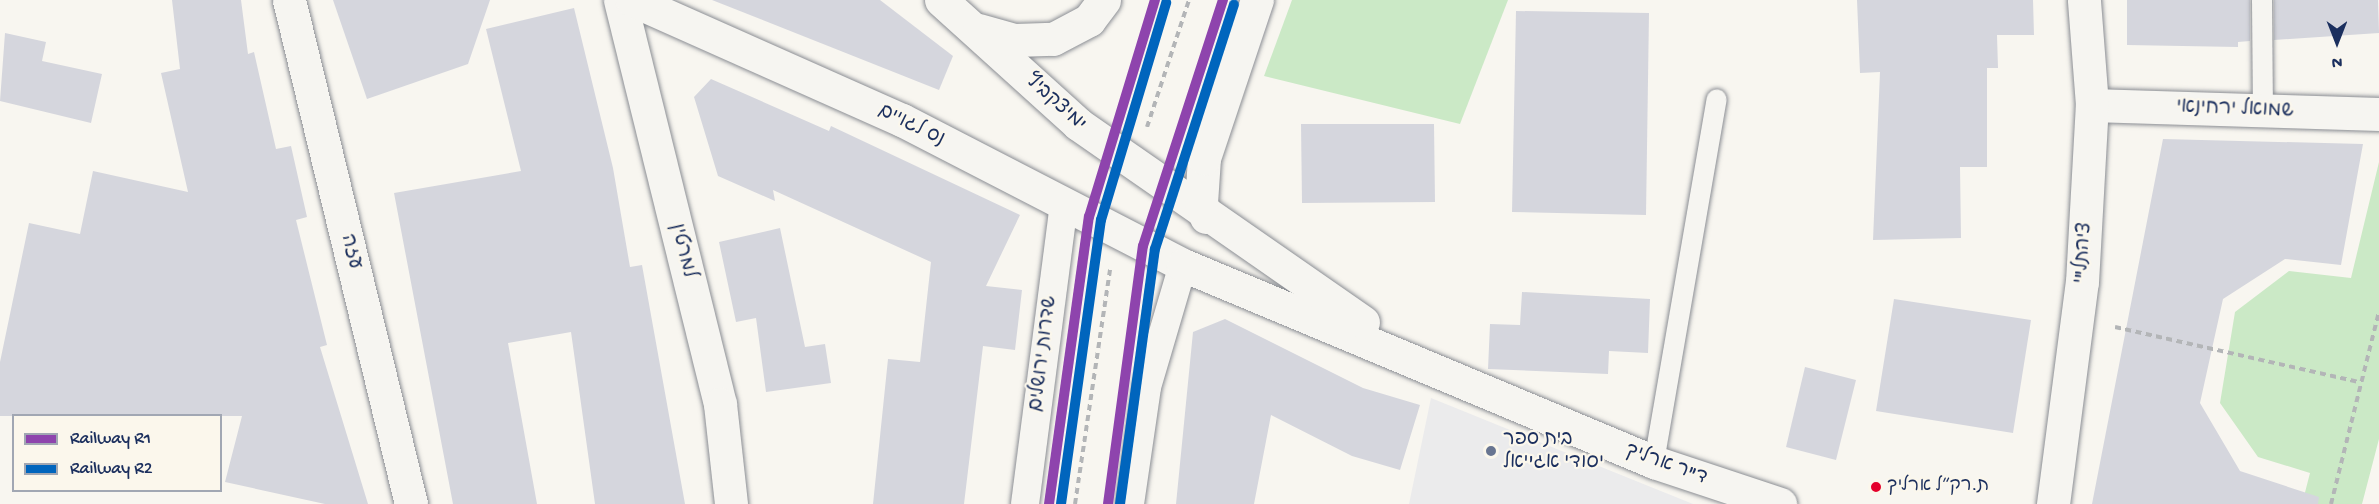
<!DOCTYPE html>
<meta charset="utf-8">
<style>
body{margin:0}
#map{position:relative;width:2379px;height:504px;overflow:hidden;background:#f8f6f0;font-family:"Gochi Hand","Playpen Sans Hebrew",sans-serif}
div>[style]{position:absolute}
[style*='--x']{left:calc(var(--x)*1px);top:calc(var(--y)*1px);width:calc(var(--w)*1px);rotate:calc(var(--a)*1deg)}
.built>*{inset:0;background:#ebebec}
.green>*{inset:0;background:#cbe9c6}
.building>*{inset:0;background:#d5d6dd}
.path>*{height:4px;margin-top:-2px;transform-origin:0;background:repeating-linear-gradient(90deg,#b3b5b7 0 6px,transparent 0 10.5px)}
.roads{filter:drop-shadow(0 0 2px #8b8e94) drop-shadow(0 0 2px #8b8e94)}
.service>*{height:20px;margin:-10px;padding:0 10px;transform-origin:10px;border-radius:10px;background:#f6f5f1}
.pedestrian>*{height:28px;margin:-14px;padding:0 14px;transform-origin:14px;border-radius:14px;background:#f6f5f1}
.minor>*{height:33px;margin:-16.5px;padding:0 16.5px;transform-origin:16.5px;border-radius:16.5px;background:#f6f5f1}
.tertiary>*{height:33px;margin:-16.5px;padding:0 16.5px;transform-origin:16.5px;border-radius:16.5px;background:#f6f5f1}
.rail-1>*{height:10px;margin:-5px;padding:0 5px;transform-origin:5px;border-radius:5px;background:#8e44ad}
.rail-2>*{height:10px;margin:-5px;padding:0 5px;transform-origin:5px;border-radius:5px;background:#0065bd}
.dots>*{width:16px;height:16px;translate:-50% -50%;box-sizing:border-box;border:3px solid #fbf7ec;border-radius:50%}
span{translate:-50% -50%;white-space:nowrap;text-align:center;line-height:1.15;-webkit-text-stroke:4.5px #fbf7ec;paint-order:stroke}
.bus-label{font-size:18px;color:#1b2f5e}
.left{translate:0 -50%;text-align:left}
.street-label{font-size:20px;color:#1b2f5e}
.poi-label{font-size:20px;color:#1b2f5e}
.legend{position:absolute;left:12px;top:414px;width:210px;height:78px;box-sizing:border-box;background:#fbf7ec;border:2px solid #a1a7b3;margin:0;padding:8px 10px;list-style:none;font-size:18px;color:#1b2f5e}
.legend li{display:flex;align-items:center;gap:12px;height:30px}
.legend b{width:30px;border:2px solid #a1a7b3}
.north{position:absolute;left:2307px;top:12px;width:60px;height:60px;-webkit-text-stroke:4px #fbf7ec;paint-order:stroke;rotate:180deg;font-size:16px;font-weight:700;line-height:24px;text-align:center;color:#1b2f5e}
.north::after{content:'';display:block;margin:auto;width:21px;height:27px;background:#1b2f5e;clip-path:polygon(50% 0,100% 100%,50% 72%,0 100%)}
</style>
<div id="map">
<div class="built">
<div style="clip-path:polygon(1431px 398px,1693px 504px,1409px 504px)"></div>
</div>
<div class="green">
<div style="clip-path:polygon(1292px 0,1508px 0,1460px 124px,1264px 76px)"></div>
<div style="clip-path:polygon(2379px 162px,2379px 439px,2362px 504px,2302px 504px,2310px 473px,2258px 457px,2220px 403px,2235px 312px,2289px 271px,2351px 278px)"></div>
</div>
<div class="building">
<div style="clip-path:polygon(172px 0,241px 0,248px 54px,254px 52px,276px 149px,291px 146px,307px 217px,296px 220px,327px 345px,320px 347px,368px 504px,325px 504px,225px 482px,242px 416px,0 416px,0 362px,29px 223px,80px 234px,93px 171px,188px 192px,161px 73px,180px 69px)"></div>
<div style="clip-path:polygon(333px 0,490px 0,468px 64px,367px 99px)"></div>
<div style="clip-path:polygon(712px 0,880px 0,953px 56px,939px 90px)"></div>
<div style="clip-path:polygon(1857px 0,2033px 0,2034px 35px,1997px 35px,1998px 68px,1987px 68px,1987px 167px,1960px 167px,1961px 238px,1873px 240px,1880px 72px,1860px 73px)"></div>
<div style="clip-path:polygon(2127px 0,2250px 0,2250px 41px,2238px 42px,2238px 47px,2127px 45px)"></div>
<div style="clip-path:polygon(2274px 0,2378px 0,2379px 33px,2274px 40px)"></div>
<div style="clip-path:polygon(574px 8px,613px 168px,630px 267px,642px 265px,685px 504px,595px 504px,571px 332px,508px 343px,537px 504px,453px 504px,394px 193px,521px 171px,486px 29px)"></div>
<div style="clip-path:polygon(1516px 11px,1649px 13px,1646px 215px,1512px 212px)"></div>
<div style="clip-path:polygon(5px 33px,46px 42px,42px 61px,102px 74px,91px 123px,0 101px)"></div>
<div style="clip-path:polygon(711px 79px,829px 131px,831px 126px,1020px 215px,986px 286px,1022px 290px,1015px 350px,983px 346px,964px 504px,873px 504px,888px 359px,920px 362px,931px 262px,773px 190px,775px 201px,718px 176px,694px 97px)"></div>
<div style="clip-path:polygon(1301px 124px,1434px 124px,1435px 202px,1302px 203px)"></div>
<div style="clip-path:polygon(2163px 139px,2363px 144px,2341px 265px,2285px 259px,2223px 299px,2200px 403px,2240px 471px,2319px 497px,2318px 504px,2092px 504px)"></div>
<div style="clip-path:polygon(780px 228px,805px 347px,825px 344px,831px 383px,766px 392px,756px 318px,736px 322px,719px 242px)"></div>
<div style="clip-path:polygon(1522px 292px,1650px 299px,1648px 353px,1609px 351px,1608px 374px,1488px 369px,1490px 324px,1520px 325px)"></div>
<div style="clip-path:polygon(1894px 299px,2031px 320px,2013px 433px,1876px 411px)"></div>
<div style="clip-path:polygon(1225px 319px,1363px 388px,1420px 405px,1400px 470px,1352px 456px,1271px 415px,1254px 504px,1176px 504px,1193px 332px)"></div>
<div style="clip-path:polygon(1805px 367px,1856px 380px,1836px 460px,1786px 447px)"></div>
</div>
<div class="path">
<div style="--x:1147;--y:127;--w:134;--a:-71.7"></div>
<div style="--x:2115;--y:327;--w:251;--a:12.7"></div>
<div style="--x:1075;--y:504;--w:237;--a:-81.5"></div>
<div style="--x:2331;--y:504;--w:199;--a:-76"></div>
</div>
<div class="roads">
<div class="service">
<div style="--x:2262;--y:0;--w:110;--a:89.5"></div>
<div style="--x:1654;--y:462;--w:368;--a:-80.2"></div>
</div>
<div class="pedestrian">
<div style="--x:1025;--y:504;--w:303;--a:-82.6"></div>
<div style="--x:1130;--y:504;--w:118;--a:-81.7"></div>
<div style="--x:1147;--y:387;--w:127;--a:-73.6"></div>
</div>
<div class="minor">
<div style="--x:620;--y:0;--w:416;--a:76.1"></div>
<div style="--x:720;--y:404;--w:101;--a:83.7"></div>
<div style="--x:2092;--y:105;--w:287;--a:1.8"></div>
<div style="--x:2053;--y:504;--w:224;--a:-82.6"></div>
<div style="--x:2082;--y:282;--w:177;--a:-86.8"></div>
<div style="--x:2092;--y:105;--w:105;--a:-94.4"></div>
</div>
<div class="tertiary">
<div style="--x:289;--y:0;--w:519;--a:76.39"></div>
<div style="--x:632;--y:0;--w:295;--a:24"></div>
<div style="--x:902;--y:120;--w:316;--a:27.3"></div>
<div style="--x:1183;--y:265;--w:511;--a:22.7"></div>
<div style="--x:1654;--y:462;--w:133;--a:18.4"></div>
<div style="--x:941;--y:0;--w:185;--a:42.1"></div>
<div style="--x:1078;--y:124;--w:347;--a:34.8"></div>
<div style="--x:979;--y:30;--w:37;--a:16"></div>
<div style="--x:1015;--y:40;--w:38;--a:-2"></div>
<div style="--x:1053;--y:39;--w:41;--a:-27.8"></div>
<div style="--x:1089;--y:20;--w:25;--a:-53"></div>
<div style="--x:1206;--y:217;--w:15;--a:-110"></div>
<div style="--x:1201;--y:203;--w:45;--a:-86.2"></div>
<div style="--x:1204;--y:158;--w:167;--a:-71.5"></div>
</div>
</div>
<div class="rail-1">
<div style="--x:1049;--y:504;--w:290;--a:-82.1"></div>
<div style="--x:1089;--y:217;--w:227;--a:-73.1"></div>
<div style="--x:1108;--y:504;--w:260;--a:-82.3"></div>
<div style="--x:1143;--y:246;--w:259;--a:-72"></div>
</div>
<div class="rail-2">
<div style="--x:1061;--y:504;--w:287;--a:-82"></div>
<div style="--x:1101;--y:220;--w:227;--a:-73.3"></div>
<div style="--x:1120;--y:504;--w:257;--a:-82.2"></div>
<div style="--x:1155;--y:249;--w:257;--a:-72.1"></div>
</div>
<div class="dots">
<div style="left:1491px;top:451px;background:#687591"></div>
<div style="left:1876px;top:487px;background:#e4002b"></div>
</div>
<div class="bus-label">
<span class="left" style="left:1887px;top:487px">ת.רק״ל ארליך</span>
</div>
<div class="street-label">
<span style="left:1055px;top:103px;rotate:42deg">מיצקביץ'</span>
<span style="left:2235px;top:110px;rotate:2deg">שמואל ירחינאי</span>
<span style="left:911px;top:126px;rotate:26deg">נס לגויים</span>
<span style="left:682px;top:251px;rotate:76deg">למרטין</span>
<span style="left:350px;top:252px;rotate:76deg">עזה</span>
<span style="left:2084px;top:253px;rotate:-86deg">ציהתל"י</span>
<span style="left:1044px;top:354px;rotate:-83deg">שדרות ירושלים</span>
<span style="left:1666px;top:465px;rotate:20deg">ד"ר ארליך</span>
</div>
<div class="poi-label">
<span class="left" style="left:1503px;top:452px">בית ספר<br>יסודי אג'יאל</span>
</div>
<ul class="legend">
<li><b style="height:8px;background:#8e44ad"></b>Railway R1</li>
<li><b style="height:8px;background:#0065bd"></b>Railway R2</li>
</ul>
<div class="north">N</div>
</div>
